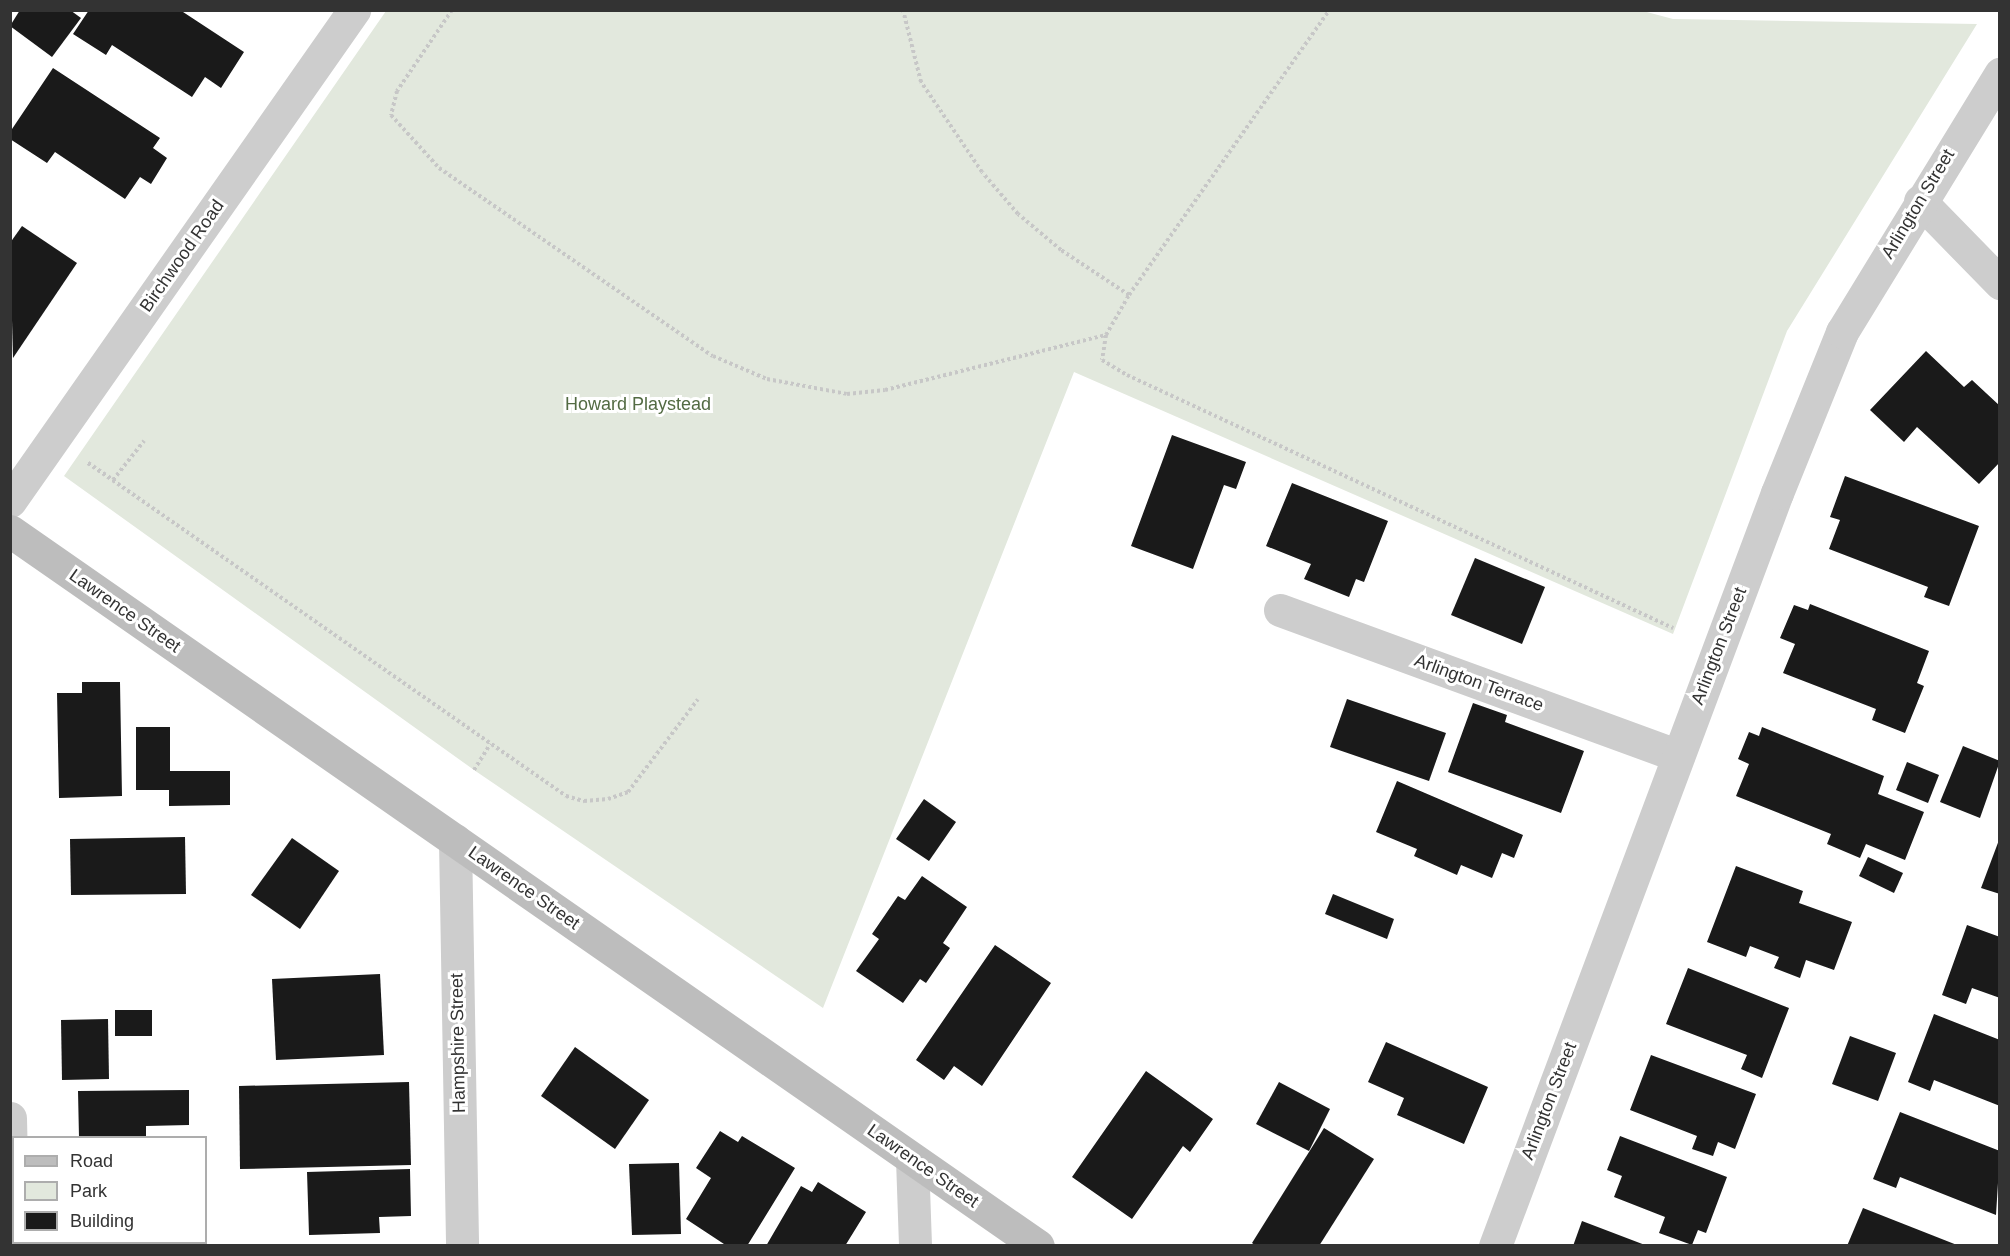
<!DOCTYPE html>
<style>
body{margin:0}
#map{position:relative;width:2010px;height:1256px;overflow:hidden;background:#fff;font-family:Arial,sans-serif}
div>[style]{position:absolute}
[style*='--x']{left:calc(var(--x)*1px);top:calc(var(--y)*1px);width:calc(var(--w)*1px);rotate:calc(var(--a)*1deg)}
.green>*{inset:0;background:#e2e8dd}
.building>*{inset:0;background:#1a1a1a}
.path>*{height:4px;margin-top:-2px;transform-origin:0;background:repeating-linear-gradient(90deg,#c7c7c7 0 3px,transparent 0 6px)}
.minor>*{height:33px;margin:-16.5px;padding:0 16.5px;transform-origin:16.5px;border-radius:16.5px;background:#cdcdcd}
.tertiary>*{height:33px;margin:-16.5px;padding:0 16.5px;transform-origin:16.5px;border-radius:16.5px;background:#cdcdcd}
.secondary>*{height:33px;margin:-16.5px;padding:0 16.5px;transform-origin:16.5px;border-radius:16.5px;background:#bdbdbd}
span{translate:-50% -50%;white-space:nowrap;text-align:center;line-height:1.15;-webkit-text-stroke:6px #fff;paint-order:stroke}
.street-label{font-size:18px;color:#333}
.park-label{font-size:18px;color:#536b43}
.frame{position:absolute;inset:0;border:12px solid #333;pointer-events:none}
.legend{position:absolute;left:12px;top:1136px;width:195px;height:108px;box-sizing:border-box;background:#fff;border:2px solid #adadad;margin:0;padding:8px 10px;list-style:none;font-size:18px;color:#333}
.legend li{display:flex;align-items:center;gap:12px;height:30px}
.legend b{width:30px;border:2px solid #adadad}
</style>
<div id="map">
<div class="green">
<div style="clip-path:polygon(1643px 11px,1673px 19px,1977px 24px,1787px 331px,1673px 634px,1074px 372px,823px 1008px,474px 770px,64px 476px,386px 11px)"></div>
</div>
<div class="building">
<div style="clip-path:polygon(20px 10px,70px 10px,81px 18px,52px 57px,10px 26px)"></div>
<div style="clip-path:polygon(89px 10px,180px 10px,244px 52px,221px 88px,205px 77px,192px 97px,112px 45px,106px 55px,73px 34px)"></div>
<div style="clip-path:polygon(53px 68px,160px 138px,153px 148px,167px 158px,151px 184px,140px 177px,125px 199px,55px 152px,47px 163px,10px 139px,10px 132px)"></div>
<div style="clip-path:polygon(22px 226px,77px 263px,13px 358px,10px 243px)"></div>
<div style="clip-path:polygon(1926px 351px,1964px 387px,1972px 380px,2000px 406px,2000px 462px,1979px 484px,1917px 427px,1904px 442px,1870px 410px)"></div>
<div style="clip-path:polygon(1172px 435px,1246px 462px,1236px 489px,1224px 485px,1193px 569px,1131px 546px)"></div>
<div style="clip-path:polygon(1845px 476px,1979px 526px,1949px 606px,1924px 597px,1928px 587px,1829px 549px,1840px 520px,1830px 517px)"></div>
<div style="clip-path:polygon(1292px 483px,1388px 521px,1364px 582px,1356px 579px,1349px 597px,1304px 579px,1311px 564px,1266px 546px)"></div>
<div style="clip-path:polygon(1475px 558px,1545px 587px,1522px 644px,1451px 615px)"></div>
<div style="clip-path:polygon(1810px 604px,1929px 651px,1917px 683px,1924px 686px,1905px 733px,1872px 720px,1876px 709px,1783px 673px,1795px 644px,1780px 638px,1794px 605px,1808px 610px)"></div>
<div style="clip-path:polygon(82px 682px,120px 682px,122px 796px,59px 798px,57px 693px,82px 693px)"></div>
<div style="clip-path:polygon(1347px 699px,1446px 733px,1429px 781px,1330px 747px)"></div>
<div style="clip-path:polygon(1473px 703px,1507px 715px,1505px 722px,1584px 751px,1561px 813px,1448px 772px)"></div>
<div style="clip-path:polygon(136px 727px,170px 727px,170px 771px,230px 771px,230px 805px,169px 806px,169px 790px,136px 790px)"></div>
<div style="clip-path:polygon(1762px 727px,1884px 776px,1878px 794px,1924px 812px,1905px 860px,1866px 844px,1860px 858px,1827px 844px,1831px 834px,1736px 796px,1749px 764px,1738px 759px,1749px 732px,1759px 736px)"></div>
<div style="clip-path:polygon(1963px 746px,2000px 761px,1980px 818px,1940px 802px)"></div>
<div style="clip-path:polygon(1907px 762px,1939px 775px,1928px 803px,1896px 790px)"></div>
<div style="clip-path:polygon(1397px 781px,1523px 835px,1514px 858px,1502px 853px,1492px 878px,1461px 865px,1457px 875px,1414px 856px,1417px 849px,1376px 832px)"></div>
<div style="clip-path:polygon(924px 799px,956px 822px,929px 861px,896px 839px)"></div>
<div style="clip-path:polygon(185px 837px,186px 894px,71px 895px,70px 839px)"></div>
<div style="clip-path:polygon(292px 838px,339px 871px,300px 929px,251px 895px)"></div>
<div style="clip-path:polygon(1999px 840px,2000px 840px,2000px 894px,1981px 888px)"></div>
<div style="clip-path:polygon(1868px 857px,1903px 873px,1894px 893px,1859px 876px)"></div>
<div style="clip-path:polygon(1736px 866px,1803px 891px,1799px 903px,1852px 922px,1834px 970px,1806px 960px,1800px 978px,1774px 968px,1779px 957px,1750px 946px,1746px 957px,1707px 942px)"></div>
<div style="clip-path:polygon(922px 876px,967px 907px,943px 943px,950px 948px,926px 983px,920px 979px,903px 1003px,856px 971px,879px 939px,872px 934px,898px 896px,905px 900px)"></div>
<div style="clip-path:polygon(1333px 894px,1394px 919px,1387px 939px,1325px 914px)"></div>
<div style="clip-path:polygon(1967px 925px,2000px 937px,2000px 998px,1972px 988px,1966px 1004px,1942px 995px)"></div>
<div style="clip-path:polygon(995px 945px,1051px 983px,982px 1086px,954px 1066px,944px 1080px,916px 1060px)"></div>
<div style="clip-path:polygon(1688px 968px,1789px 1008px,1762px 1078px,1741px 1069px,1747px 1055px,1666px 1024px)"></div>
<div style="clip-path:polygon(380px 974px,384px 1055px,276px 1060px,272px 979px)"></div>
<div style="clip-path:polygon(115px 1010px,152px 1010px,152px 1036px,115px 1036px)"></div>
<div style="clip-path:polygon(1934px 1014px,2000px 1040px,2000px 1106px,1934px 1080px,1930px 1091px,1908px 1082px)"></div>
<div style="clip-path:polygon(108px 1019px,109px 1079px,62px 1080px,61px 1020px)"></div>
<div style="clip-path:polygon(1850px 1036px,1896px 1053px,1878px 1101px,1832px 1084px)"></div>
<div style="clip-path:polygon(1386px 1042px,1488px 1087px,1464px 1144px,1397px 1115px,1404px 1098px,1368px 1082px)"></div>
<div style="clip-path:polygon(575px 1047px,649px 1100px,615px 1149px,541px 1096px)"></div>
<div style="clip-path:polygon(1651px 1055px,1756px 1094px,1735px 1149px,1718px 1142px,1713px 1156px,1692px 1149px,1697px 1136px,1630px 1110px)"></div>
<div style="clip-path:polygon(1146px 1071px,1213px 1119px,1190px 1152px,1183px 1146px,1132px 1219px,1072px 1177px)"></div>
<div style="clip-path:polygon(409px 1082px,411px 1165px,240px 1169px,239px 1086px)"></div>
<div style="clip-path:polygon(1279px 1082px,1330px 1109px,1309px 1151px,1256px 1124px)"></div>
<div style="clip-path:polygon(189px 1090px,189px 1125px,146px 1126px,146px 1138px,79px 1138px,78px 1091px)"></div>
<div style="clip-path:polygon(1900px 1112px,2000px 1151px,1996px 1215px,1900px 1177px,1896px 1188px,1873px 1179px)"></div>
<div style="clip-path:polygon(1324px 1128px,1374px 1159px,1319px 1246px,1256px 1246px,1252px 1243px)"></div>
<div style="clip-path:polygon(720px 1131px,738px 1142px,742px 1136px,795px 1168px,747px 1246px,727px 1246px,686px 1219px,711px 1178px,696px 1168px)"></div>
<div style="clip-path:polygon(1620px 1136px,1727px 1177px,1706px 1233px,1698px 1230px,1692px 1245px,1659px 1233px,1665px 1217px,1614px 1197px,1622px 1176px,1607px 1170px)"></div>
<div style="clip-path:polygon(679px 1163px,681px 1234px,632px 1235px,629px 1164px)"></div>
<div style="clip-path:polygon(410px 1169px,411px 1216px,379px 1217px,380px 1233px,309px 1235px,307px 1172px)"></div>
<div style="clip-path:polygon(818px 1182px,866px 1212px,845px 1246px,766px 1246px,801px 1186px,812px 1192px)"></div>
<div style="clip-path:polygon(1863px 1208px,1957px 1245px,1957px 1246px,1847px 1246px)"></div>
<div style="clip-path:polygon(1582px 1221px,1645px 1245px,1645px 1246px,1573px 1246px)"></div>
<div style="clip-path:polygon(73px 1242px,152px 1242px,152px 1245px,73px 1246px)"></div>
</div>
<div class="path">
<div style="--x:452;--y:10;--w:98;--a:124.2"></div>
<div style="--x:397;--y:91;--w:25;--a:104"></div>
<div style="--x:391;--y:115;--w:72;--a:47.8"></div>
<div style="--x:439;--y:168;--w:332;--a:34.5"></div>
<div style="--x:713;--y:356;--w:59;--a:23.1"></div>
<div style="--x:767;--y:379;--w:81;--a:10.6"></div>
<div style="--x:847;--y:394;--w:38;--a:-6"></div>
<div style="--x:885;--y:390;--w:228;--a:-14"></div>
<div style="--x:1106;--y:335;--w:46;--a:-60.1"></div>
<div style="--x:1129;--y:295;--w:82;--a:-146.5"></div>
<div style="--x:1061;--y:250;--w:56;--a:-140.1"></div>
<div style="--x:1018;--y:214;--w:55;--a:-130.6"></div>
<div style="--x:982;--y:172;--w:109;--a:-124.1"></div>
<div style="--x:921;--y:82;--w:74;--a:-104"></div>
<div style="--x:1129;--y:295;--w:348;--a:-54.9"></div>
<div style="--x:1106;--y:335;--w:25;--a:99"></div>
<div style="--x:1102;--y:360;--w:29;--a:31"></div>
<div style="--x:1127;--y:375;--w:602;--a:24.86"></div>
<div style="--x:88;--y:463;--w:30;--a:34"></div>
<div style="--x:113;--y:480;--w:50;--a:-51.5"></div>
<div style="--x:88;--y:463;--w:583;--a:34.86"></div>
<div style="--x:566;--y:796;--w:19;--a:16"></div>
<div style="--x:584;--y:801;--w:24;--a:-5"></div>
<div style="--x:608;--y:799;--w:21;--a:-19"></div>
<div style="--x:628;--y:792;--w:116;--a:-53"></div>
<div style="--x:474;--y:770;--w:31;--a:-58"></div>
</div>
<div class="minor">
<div style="--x:1920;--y:201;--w:115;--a:45.7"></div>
<div style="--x:10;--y:501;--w:600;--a:-54.98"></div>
<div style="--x:1280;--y:610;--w:424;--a:20.1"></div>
<div style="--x:10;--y:1118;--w:128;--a:88.7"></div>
<div style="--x:912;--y:1159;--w:87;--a:88"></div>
</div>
<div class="tertiary">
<div style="--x:455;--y:840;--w:406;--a:89"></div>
<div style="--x:1495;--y:1246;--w:804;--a:-69.47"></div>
<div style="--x:1777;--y:493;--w:174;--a:-68"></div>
<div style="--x:1842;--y:332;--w:303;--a:-58.5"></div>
</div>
<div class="secondary">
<div style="--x:10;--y:531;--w:1252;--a:34.82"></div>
</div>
<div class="street-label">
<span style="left:1918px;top:204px;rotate:-59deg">Arlington Street</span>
<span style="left:182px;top:256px;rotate:-55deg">Birchwood Road</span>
<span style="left:125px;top:611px;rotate:35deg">Lawrence Street</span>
<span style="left:1719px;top:646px;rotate:-69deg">Arlington Street</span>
<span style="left:1479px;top:683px;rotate:20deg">Arlington Terrace</span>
<span style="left:524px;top:888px;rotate:35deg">Lawrence Street</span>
<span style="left:458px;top:1043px;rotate:-91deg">Hampshire Street</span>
<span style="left:1549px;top:1101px;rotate:-69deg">Arlington Street</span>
<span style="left:923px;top:1166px;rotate:35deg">Lawrence Street</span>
</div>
<div class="park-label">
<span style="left:638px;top:404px">Howard Playstead</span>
</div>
<div class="frame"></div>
<ul class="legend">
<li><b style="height:8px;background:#bdbdbd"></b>Road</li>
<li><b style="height:16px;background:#e2e8dd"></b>Park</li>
<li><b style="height:16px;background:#1a1a1a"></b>Building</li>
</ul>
</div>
